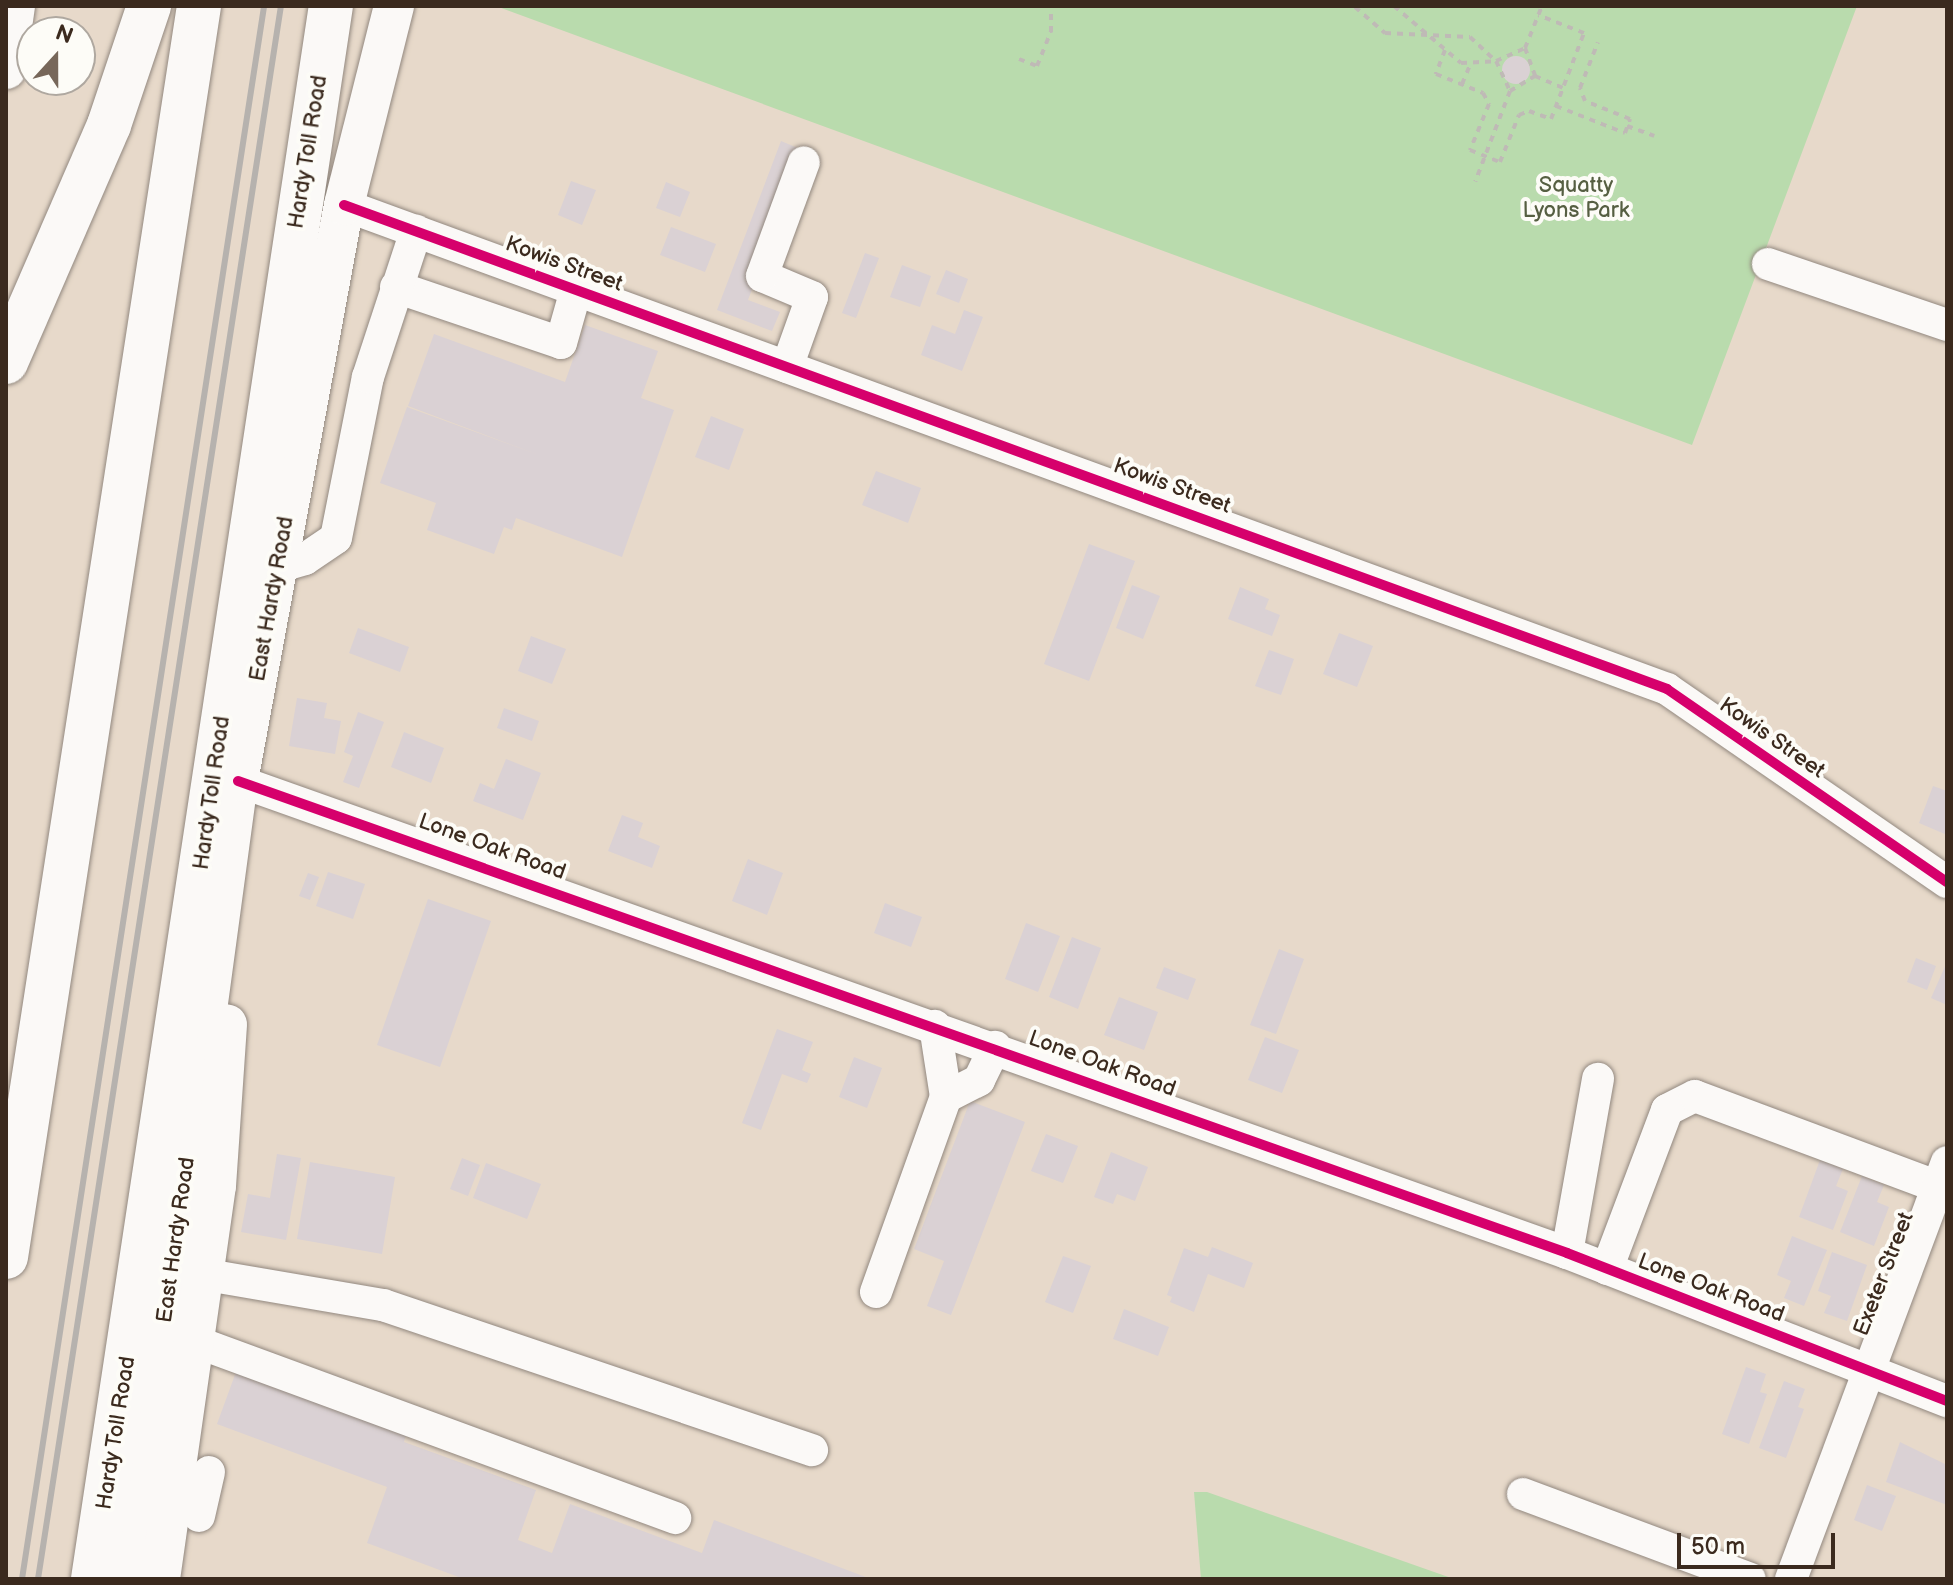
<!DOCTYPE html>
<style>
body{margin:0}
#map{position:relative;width:1953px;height:1585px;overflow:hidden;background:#e7d9ca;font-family:"Balsamiq Sans",sans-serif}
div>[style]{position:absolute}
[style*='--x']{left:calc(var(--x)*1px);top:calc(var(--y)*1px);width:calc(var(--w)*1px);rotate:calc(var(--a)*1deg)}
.green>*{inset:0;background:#b9dbad}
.building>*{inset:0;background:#dad1d4}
.round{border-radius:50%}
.path>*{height:4px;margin-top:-2px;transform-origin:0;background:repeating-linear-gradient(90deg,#bfbab6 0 6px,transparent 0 12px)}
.roads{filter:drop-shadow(0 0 2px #92887f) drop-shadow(0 0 2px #92887f)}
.minor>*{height:32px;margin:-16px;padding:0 16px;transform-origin:16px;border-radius:16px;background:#fbf9f7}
.major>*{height:40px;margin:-20px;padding:0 20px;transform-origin:20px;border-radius:20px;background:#fbf9f7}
.highway>*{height:44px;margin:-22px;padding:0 22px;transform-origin:22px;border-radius:22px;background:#fbf9f7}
.rail>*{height:6px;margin:-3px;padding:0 3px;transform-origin:3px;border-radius:3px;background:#b6b2ae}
.cycleway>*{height:10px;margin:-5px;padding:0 5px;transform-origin:5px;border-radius:5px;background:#d6006c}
span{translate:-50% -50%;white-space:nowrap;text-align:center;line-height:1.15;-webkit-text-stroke:8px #fdfcf7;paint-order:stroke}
.street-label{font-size:22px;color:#3b2a1e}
.park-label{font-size:22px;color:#565f42}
.frame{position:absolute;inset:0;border:8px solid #3b2a1e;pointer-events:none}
.north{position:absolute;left:16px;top:16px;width:80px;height:80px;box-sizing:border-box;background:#fdfcf7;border:2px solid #afa8a0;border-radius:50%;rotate:21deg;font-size:22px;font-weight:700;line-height:32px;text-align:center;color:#3b2a1e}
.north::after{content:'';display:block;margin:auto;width:28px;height:36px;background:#77675a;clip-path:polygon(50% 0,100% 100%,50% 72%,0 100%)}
.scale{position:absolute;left:1677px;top:1533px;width:158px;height:36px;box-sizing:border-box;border:4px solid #3b2a1e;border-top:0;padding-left:10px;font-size:24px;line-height:28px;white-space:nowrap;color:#3b2a1e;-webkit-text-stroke:6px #fdfcf7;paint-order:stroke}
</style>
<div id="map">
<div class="green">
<div style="clip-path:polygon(496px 6px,1857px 6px,1692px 445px)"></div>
<div style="clip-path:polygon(1194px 1492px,1207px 1492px,1454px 1579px,1201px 1579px)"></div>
</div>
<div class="building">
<div class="round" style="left:1502px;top:56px;width:28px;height:28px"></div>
<div style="clip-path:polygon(781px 141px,805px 151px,748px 300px,780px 312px,772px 331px,717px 310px)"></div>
<div style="clip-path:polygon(571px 181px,596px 190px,582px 225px,558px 215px)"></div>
<div style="clip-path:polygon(666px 182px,690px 192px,680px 217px,656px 208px)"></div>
<div style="clip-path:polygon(671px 227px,716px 244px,705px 272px,660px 255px)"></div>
<div style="clip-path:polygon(865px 253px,879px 258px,856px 318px,842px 313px)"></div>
<div style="clip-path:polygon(902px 265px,931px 276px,920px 307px,890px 297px)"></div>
<div style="clip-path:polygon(946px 270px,968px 279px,959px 303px,936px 294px)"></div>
<div style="clip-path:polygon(964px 310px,983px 317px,962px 371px,921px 355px,932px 325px,955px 334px)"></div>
<div style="clip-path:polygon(585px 325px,658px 351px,641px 398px,674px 410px,622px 557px,516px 518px,512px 530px,504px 527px,494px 554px,427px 530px,436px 503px,380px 483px,407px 407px,539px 455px,408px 406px,434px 334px,565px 382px)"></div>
<div style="clip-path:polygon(711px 416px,744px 429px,729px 470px,695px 457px)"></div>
<div style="clip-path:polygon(876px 471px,921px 488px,908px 523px,862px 505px)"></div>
<div style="clip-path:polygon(1089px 544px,1135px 561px,1089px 681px,1044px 664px)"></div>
<div style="clip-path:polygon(1132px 585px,1160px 596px,1143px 639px,1116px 628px)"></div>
<div style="clip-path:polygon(1240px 587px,1269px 599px,1265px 609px,1280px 615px,1272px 636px,1228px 619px)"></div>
<div style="clip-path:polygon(358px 628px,409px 647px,400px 672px,349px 653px)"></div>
<div style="clip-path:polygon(1339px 633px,1373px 646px,1357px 687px,1323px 674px)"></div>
<div style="clip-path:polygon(531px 636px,566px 649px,552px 684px,518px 671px)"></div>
<div style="clip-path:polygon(1269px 650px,1294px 659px,1281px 695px,1255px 686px)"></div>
<div style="clip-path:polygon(297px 698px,327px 703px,324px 718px,341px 721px,335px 754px,289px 746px)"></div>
<div style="clip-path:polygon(504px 708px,539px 721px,532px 741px,497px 728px)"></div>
<div style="clip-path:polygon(358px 712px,384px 722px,359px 788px,343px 782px,353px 756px,344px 752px)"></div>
<div style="clip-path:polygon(404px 732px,444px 748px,431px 783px,391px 767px)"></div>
<div style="clip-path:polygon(506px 759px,541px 773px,523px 820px,473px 801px,480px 783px,494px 789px)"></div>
<div style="clip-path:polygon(1933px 786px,1947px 791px,1947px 835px,1919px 823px)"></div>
<div style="clip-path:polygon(622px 815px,643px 823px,638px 837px,660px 846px,652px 868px,608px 851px)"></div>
<div style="clip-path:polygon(748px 859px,783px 873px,767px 915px,732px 901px)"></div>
<div style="clip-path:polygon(328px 872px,365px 884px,353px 919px,316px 906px)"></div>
<div style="clip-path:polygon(308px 873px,319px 877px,310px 900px,299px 896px)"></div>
<div style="clip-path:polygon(428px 899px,491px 921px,440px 1067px,377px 1045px)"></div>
<div style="clip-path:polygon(885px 903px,922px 917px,911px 947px,874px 933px)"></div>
<div style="clip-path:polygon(1026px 923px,1060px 936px,1038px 992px,1005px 979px)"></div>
<div style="clip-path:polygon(1072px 937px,1101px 948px,1078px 1009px,1049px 997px)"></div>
<div style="clip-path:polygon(1279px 949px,1304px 959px,1276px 1034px,1250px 1025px)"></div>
<div style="clip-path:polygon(1916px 958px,1936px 966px,1927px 990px,1907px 982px)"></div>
<div style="clip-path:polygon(1947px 962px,1947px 1005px,1931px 998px)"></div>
<div style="clip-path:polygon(1164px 967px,1196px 979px,1188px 1000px,1156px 988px)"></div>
<div style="clip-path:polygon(1119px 997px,1158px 1012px,1144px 1050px,1104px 1035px)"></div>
<div style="clip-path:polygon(777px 1029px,813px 1042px,802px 1070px,811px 1074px,807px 1083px,782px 1074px,761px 1130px,742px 1123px)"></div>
<div style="clip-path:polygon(1265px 1037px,1299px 1050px,1282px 1093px,1248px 1080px)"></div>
<div style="clip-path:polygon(854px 1057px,882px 1068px,867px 1108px,839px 1097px)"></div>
<div style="clip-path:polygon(970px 1101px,1025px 1122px,951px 1315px,927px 1306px,944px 1261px,914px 1249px)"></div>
<div style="clip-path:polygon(1046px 1134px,1078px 1146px,1063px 1183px,1031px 1171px)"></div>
<div style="clip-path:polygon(1111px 1152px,1148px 1167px,1135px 1201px,1117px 1194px,1113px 1204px,1094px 1197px)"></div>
<div style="clip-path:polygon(277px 1154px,301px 1158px,286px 1240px,241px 1232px,248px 1194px,270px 1198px)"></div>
<div style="clip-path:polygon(462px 1158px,480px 1165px,468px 1196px,450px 1189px)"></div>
<div style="clip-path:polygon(1820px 1160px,1843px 1169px,1836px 1186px,1848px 1191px,1833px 1230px,1799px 1217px)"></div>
<div style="clip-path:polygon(310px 1162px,395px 1177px,382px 1254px,297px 1239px)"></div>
<div style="clip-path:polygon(486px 1163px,541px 1184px,527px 1219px,473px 1198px)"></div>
<div style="clip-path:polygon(1862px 1176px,1884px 1185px,1877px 1202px,1889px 1207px,1874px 1246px,1840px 1232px)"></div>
<div style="clip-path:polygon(1792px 1236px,1827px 1250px,1804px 1306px,1784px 1298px,1791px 1281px,1777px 1275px)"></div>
<div style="clip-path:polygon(1212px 1247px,1253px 1263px,1244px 1288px,1208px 1274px,1194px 1312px,1170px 1302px,1172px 1297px,1167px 1295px,1184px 1248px,1208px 1257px)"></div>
<div style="clip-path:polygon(1832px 1252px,1867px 1265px,1847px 1321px,1824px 1313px,1831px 1296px,1818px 1291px)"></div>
<div style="clip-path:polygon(1063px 1256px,1091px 1266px,1073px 1313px,1045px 1302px)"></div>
<div style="clip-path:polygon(1124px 1309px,1169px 1327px,1158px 1356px,1113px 1339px)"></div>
<div style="clip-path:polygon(1746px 1367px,1766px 1374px,1760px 1392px,1767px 1394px,1749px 1444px,1722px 1434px)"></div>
<div style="clip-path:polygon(236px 1372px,406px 1435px,404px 1442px,536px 1490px,518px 1540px,552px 1553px,570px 1504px,702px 1553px,714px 1520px,871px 1579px,464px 1579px,367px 1543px,387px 1487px,217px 1424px)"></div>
<div style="clip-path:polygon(1784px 1381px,1805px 1389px,1798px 1407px,1804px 1409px,1786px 1458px,1759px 1448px)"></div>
<div style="clip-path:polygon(1900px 1442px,1947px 1465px,1947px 1505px,1886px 1482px)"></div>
<div style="clip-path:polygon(1867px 1485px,1896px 1496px,1882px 1531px,1854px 1520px)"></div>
</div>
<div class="path">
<div style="--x:1352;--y:6;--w:42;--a:0"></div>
<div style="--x:1394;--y:6;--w:88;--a:40.4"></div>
<div style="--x:1461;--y:63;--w:35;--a:-3"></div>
<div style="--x:1496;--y:61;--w:32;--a:-24"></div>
<div style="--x:1525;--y:48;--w:45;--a:-68"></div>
<div style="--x:1355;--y:7;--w:40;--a:41"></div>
<div style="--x:1385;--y:33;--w:85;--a:2.7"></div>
<div style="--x:1470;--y:37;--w:35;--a:43"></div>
<div style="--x:1496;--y:61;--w:33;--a:65"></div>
<div style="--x:1510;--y:91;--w:97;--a:111"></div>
<div style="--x:1525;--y:48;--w:30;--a:70"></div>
<div style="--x:1535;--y:76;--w:30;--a:23"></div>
<div style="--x:1445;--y:50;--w:26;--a:111"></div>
<div style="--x:1436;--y:74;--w:51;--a:22"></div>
<div style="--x:1483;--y:93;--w:13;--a:61"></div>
<div style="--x:1489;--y:104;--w:50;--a:112.4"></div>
<div style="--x:1470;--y:150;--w:32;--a:22"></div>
<div style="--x:1500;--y:162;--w:51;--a:-68"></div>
<div style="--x:1519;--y:115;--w:11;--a:-22"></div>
<div style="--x:1529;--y:111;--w:23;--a:20"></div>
<div style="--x:1551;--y:119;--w:92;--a:-69"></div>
<div style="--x:1584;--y:33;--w:49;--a:-158.6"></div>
<div style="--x:1019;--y:59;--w:19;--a:21"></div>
<div style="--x:1037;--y:66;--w:37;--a:-68"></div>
<div style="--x:1051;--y:32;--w:26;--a:-90"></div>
<div style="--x:1462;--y:84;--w:23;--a:-67"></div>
<div style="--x:1510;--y:91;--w:29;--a:-31"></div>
<div style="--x:1556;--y:106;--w:74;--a:21.4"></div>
<div style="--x:1625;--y:133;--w:15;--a:-70"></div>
<div style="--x:1630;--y:119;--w:48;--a:-158.2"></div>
<div style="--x:1585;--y:101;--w:14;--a:-111"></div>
<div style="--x:1580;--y:88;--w:49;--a:-68.6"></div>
<div style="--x:1627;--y:126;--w:29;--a:20"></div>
</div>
<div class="roads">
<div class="minor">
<div style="--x:344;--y:205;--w:1409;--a:20.09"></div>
<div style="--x:1667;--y:689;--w:340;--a:34.6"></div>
<div style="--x:1768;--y:264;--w:189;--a:18.8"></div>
<div style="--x:396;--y:287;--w:174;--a:18.7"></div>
<div style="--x:561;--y:343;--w:55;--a:-74.2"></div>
<div style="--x:787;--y:367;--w:74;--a:-70.3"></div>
<div style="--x:812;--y:297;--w:54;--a:-157.2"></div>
<div style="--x:762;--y:276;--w:121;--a:-69.8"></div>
<div style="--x:277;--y:567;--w:29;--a:-16"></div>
<div style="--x:305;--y:559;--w:37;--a:-34"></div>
<div style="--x:336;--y:538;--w:164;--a:-78.8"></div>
<div style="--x:368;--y:377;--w:154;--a:-71.8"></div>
<div style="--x:238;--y:781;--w:1410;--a:19.55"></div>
<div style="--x:1567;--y:1253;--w:408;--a:21.3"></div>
<div style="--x:946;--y:1097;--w:37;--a:-27"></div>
<div style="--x:979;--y:1080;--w:37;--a:-64"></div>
<div style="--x:1567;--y:1253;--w:177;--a:-79.9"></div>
<div style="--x:1607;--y:1269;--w:170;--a:-69.3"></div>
<div style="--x:1667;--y:1110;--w:31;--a:-27"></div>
<div style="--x:1695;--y:1096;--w:259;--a:20.5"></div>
<div style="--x:201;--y:1274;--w:185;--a:9.7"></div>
<div style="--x:383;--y:1305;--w:453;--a:18.7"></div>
<div style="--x:876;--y:1292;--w:207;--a:-70.3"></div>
<div style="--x:946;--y:1097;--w:72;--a:-98.8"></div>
<div style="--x:191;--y:1340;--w:516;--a:20.19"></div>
<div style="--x:1523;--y:1494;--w:242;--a:20.5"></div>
<div style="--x:199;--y:1516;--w:45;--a:-77.2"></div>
<div style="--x:1791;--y:1579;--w:445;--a:-69.5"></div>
</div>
<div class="major">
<div style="--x:6;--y:69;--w:64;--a:-81.9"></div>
<div style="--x:130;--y:1579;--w:805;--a:-82.29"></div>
<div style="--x:238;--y:781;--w:586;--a:-79.57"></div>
<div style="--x:344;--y:205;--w:205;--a:-75.9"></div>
<div style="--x:160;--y:1579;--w:397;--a:-81.9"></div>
<div style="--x:216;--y:1186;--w:162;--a:-86.1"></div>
</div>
<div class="highway">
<div style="--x:6;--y:362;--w:258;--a:-66.5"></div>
<div style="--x:109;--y:125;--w:126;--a:-71.4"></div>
<div style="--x:6;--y:1257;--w:1266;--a:-81.23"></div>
<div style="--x:93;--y:1579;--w:1591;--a:-81.4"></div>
</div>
</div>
<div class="rail">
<div style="--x:22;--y:1579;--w:1592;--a:-81.25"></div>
<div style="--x:38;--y:1579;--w:1592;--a:-81.22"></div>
</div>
<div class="cycleway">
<div style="--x:344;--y:205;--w:1409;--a:20.09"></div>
<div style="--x:1667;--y:689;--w:340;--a:34.6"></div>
<div style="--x:238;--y:781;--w:1410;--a:19.55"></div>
<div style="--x:1567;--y:1253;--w:408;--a:21.3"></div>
</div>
<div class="street-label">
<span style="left:308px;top:152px;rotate:-81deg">Hardy Toll Road</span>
<span style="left:564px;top:264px;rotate:20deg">Kowis Street</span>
<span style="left:1172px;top:486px;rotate:20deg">Kowis Street</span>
<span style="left:272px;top:599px;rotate:-80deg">East Hardy Road</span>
<span style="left:1772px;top:738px;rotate:35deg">Kowis Street</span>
<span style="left:212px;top:793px;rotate:-82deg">Hardy Toll Road</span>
<span style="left:492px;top:847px;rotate:20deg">Lone Oak Road</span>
<span style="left:1102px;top:1064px;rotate:20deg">Lone Oak Road</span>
<span style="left:176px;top:1240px;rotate:-82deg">East Hardy Road</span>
<span style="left:1884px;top:1274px;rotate:-69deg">Exeter Street</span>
<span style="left:1711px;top:1288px;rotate:21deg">Lone Oak Road</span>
<span style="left:116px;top:1433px;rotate:-81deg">Hardy Toll Road</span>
</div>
<div class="park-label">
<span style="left:1576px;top:198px">Squatty<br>Lyons Park</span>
</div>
<div class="frame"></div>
<div class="north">N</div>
<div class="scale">50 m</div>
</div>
